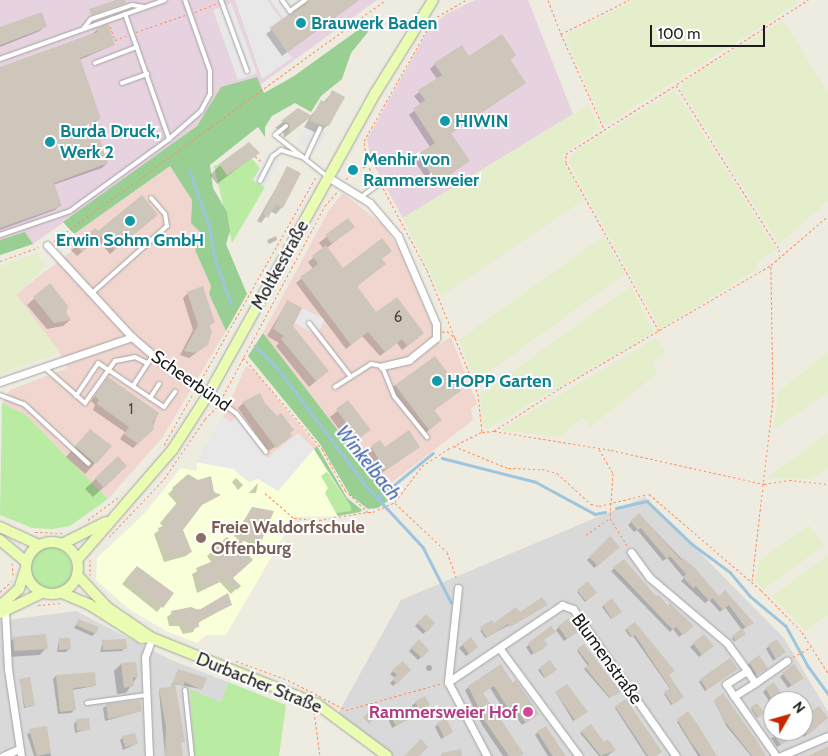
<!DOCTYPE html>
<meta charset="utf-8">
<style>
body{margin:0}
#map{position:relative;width:828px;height:756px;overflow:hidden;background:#eeece1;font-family:Cabin,sans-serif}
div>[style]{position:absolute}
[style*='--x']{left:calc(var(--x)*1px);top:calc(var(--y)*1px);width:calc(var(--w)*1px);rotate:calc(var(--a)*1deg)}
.residential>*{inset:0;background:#dad9d9}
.commercial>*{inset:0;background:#f0d6cf}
.industrial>*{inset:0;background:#e7d2e0}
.education>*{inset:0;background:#f8ffd9}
.farmland>*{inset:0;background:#e5eecb}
.grass>*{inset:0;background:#b9eba3}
.round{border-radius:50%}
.forest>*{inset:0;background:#9acf93}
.parking>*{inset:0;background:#e8e8e8}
.shadow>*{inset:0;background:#0003}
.stream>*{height:2.5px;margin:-1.25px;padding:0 1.25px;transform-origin:1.25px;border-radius:1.25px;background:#9fc4de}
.building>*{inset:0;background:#cec6ba}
.path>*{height:1px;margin-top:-0.5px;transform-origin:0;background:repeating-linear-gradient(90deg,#ff8f61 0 2.5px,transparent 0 5px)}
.roads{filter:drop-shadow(0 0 1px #a3a3a3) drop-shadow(0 0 1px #a3a3a3)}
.lane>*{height:4px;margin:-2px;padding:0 2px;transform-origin:2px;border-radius:2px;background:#fff}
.street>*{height:7px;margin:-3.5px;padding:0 3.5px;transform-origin:3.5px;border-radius:3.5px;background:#fff}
.secondary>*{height:10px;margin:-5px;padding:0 5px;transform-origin:5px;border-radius:5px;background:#eafcb1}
.secondary>.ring{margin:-5px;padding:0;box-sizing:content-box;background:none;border:10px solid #eafcb1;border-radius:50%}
.dots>*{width:14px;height:14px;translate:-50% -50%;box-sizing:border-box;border:2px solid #fff;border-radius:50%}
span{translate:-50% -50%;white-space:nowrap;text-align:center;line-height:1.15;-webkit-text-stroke:4px #fff;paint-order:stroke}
.number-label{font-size:15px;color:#484644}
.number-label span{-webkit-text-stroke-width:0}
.culture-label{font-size:18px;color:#0d838f;font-weight:700}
.left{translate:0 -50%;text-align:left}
.street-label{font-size:18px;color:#1c1c1c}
.education-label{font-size:18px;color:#785e54;font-weight:700}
.hotel-label{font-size:18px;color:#b23c85;font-weight:700}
.right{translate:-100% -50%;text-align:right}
.water-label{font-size:19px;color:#4566af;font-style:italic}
.north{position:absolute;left:763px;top:691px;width:50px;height:50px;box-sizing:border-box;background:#fff;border:1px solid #a4a4a4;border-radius:50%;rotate:52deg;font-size:14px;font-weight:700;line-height:20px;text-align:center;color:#1c1c1c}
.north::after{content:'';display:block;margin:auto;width:18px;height:22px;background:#c82600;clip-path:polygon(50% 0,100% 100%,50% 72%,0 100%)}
.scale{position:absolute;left:650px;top:25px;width:115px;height:22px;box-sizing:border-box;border:2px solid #1c1c1c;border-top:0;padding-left:6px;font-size:15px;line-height:18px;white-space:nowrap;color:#1c1c1c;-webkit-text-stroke:4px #fff;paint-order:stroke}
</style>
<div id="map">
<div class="residential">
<div style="clip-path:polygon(evenodd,645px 497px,784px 638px,828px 712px,828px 756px,377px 756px,336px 717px,401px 600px,645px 497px,773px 701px,803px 701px,803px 731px,773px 731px,773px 701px)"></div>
<div style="clip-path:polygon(76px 611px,171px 660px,228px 682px,221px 702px,190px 691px,194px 756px,0 756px,0 621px)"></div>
</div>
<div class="commercial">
<div style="clip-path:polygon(170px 166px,192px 200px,191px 223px,203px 235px,195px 250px,211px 286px,209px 294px,226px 331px,162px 438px,108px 499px,25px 414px,2px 403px,10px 390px,67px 368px,59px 352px,16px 294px,72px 251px,66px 242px,74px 234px)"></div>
<div style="clip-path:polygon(343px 193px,383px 225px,400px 250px,440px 344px,451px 337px,477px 404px,471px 409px,473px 420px,386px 487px,377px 481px,263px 333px,329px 210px)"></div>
<div style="clip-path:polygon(246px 366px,256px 373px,317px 446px,294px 468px,197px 462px,223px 417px)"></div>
</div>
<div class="industrial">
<div style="clip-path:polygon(0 0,377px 0,260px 85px,257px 77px,221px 88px,197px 126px,158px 156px,33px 244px,0 255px)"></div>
<div style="clip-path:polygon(475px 0,528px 0,573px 114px,403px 218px,371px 160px,367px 139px,428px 30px,446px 14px)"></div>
</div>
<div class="education">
<div style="clip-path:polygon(314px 449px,327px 472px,321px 476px,328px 488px,325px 493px,338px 516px,295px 517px,226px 635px,206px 635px,197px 643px,168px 632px,130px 610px,96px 580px,97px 558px,145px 513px,181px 468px,197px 471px,197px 462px,234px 469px,243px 478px,258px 479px,291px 473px)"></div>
</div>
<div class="farmland">
<div style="clip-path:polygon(635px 0,796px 0,798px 3px,606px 125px,602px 122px,566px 38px,569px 33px)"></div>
<div style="clip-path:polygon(783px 20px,828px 93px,828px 201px,779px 244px,681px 89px,682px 83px)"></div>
<div style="clip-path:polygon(675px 90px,776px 249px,759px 261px,754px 271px,660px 329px,568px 161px,575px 151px)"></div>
<div style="clip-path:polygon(588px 105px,600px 128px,562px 155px,584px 200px,441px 296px,403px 218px)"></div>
<div style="clip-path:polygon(604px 236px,625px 274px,476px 381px,459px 340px)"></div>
<div style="clip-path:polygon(37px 253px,46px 266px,16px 295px,60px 352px,0 375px,0 266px)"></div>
<div style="clip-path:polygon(631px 286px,654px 332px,487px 429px,483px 424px,480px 395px)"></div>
<div style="clip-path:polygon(656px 338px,666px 352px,652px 364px,658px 373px,590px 427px,583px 418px,559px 437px,500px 430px)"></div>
<div style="clip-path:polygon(828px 352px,828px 392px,774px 429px,778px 392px)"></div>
<div style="clip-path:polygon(828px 433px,828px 467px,810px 479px,767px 478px)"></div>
<div style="clip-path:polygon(809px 525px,824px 546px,763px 589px,755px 582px,759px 561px)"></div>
<div style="clip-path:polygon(828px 555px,828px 615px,805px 631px,772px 596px)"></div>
</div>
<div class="grass">
<div style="clip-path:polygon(251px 158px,260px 168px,253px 180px,265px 187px,232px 243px,214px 166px,219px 164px,228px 175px)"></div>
<div style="clip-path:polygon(2px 403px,25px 414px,108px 499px,70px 526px,53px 529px,32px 528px,0 515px)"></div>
<div style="clip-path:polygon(327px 472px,351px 507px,352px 511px,336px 513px,325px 493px,328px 488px,321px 476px)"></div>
<div class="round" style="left:28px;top:547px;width:44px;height:44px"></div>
<div style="clip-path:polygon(228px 682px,286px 705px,279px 756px,194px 756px,190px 690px,221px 702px)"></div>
</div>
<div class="forest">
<div style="clip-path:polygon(365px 25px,368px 32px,351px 53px,342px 79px,321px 96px,311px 112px,295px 103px,272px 116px,265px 127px,265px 137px,258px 127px,210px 165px,213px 188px,227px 212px,230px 231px,226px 244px,247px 294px,226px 331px,209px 294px,211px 286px,195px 250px,203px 235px,191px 223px,192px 200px,170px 166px,74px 234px,63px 222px,197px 126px,221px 87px,257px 77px,264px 93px,294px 76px)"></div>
<div style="clip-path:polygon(25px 232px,33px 244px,0 255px,0 240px)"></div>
<div style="clip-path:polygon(263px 333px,377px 481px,397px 494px,378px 508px,368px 509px,350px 495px,320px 444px,248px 356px)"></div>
<div style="clip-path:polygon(317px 446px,347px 498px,362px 510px,360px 512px,338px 516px,336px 513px,351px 511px,351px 507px,314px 449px)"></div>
</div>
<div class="parking">
<div style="clip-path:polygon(235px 0,267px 0,281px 19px,269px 28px,292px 58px,262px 79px)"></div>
<div style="clip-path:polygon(270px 0,309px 0,283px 18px)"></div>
<div style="clip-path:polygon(231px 3px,257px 73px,238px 80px,213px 10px)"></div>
<div style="clip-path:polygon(310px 122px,328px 132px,316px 152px,297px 142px)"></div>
<div style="clip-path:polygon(268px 153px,280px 160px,265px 187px,253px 180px)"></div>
<div style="clip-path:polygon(302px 308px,325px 319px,317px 335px,294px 323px)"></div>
<div style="clip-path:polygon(223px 417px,231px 422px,236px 417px,267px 458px,298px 433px,314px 449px,278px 491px,258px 479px,249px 482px,234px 469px,197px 462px)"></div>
</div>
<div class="shadow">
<div style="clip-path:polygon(311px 0,359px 0,282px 56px,266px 34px)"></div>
<div style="clip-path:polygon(45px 26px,40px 31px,0 47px,0 28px)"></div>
<div style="clip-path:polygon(97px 30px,114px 45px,79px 60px,100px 118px,93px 124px,107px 163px,102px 168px,53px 185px,60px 206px,55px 210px,0 230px,0 68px,92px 34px)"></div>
<div style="clip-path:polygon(515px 55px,509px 61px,524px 83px,450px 134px,469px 161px,432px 187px,414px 160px,430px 147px,409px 115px,421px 105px,414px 96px,437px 79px,430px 69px,435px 64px)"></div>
<div style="clip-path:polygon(333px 92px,328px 125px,321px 131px,316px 133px,304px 127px,310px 117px,284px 138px,283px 131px,275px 128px,298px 110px,310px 116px)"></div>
<div style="clip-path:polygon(258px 153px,217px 184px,210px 175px,220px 165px)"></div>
<div style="clip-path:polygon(288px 167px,299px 173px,282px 207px,276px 214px,270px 211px,261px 223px,257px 221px)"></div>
<div style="clip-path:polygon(348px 219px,353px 227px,327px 248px,343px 270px,381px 259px,385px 264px,356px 287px,376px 314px,418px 338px,402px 350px,397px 343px,380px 356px,362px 336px,346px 349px,296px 283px,313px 269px,308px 262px,324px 249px,319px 243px)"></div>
<div style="clip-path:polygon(151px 220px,110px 254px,97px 239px,77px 256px,71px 250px,98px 233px)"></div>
<div style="clip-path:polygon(276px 236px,277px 240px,269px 244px,267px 240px)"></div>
<div style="clip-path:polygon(50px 284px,70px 320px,63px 326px,47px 329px,27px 305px)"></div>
<div style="clip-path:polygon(188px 293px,213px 322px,208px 327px,207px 345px,189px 358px,180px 355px,193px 330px,183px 298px)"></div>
<div style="clip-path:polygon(287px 302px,291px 326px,328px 371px,309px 387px,276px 346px,279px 343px,267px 336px)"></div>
<div style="clip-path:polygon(108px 378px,158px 413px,151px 431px,133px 448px,120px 439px,125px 432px,93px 410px,95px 405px,91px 401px)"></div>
<div style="clip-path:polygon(395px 385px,459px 391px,433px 411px,434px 426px,423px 435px,390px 391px)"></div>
<div style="clip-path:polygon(348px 402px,369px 430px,351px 445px,330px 417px)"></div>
<div style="clip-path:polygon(243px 403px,264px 404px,286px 441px,268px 451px,238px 408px)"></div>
<div style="clip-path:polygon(80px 441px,110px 447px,85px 474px,66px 457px)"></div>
<div style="clip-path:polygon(372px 447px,384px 448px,418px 447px,379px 475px,367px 452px)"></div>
<div style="clip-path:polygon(118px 458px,116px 476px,93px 497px,85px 489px)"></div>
<div style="clip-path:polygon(188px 475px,218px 495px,197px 508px,181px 530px,191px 552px,186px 556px,164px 562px,154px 534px,163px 527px,160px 523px,177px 504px,168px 494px)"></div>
<div style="clip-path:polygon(236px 478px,243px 485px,238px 490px,232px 482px)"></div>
<div style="clip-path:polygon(258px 483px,256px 493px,249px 493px)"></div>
<div style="clip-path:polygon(252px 508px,272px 511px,255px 546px,242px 540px,239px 544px,246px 554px,232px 578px,239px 586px,231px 594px,220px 582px,197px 593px,192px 574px,212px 563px,207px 556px,227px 539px,232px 544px,239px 540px,234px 536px)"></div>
<div style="clip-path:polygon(639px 514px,719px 598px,725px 592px,749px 625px,742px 630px,744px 634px,734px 642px,732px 638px,742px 630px,725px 607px,720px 612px,709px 600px,705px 603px,681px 581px,684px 578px,667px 558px,663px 561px,637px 530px,634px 532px,628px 525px)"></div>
<div style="clip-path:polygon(610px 538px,615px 550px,594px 568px,587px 560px)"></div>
<div style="clip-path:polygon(624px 561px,656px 598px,689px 629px,679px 637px,673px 629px,670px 632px,611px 571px)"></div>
<div style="clip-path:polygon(132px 572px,172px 594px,157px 612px,122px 584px)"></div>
<div style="clip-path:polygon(587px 583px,596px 593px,585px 602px,577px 592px)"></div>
<div style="clip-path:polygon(612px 600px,620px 612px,611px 619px,602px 607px)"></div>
<div style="clip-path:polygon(230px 605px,198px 623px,193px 632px,183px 634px,179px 626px,169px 626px,167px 617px,172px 613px)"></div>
<div style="clip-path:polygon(544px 607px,485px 638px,480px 630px,520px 614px)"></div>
<div style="clip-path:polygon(426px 615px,434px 623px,423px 634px,415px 626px)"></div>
<div style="clip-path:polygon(79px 620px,95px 633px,92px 636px,74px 628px)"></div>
<div style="clip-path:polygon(635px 624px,673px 671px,668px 675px,683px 697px,671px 705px,664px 694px,670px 689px,633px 636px,630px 637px,625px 630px)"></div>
<div style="clip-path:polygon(559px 627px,576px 632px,564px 641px,556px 630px)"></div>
<div style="clip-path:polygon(551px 628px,543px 640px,544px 648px,531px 655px,526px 647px)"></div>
<div style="clip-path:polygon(704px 636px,709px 649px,699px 657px,690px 647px)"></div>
<div style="clip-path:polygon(14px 638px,46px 648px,40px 655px,8px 657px,7px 645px)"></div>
<div style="clip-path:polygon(470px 639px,474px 650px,466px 656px,459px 648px)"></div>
<div style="clip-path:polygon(59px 640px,69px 649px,66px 652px,57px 652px)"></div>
<div style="clip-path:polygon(103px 641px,125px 648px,122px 651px,100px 652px)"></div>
<div style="clip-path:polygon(419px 641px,428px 650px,418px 660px,409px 651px)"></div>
<div style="clip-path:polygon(584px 646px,618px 693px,609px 698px,584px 669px,588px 666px,577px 651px)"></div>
<div style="clip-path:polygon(769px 646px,781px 655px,773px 661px,766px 649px)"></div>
<div style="clip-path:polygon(759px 656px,764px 670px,754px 677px,746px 666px)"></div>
<div style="clip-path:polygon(402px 662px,410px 670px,393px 686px,390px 683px,395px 678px,390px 674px)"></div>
<div style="clip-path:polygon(549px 662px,554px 671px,544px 678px,538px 670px)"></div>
<div style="clip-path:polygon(121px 664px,137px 677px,126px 693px,117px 694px,114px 671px)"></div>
<div class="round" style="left:426px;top:665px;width:6px;height:6px"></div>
<div style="clip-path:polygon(501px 665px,534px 717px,522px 725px,509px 707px,504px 710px,490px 688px,482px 693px,521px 756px,503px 756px,482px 725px,465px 690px)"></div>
<div style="clip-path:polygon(734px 670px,705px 691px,699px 682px,701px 680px)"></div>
<div style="clip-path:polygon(178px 671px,201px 689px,174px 684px,183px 742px,180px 743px,181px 756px,165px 756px,159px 691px,170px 688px)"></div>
<div style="clip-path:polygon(783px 674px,799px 680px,788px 688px,780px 677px)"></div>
<div style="clip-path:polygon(56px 676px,95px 686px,72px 690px,74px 710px,71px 713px,58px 714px,53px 679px)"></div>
<div style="clip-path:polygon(20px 680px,34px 705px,33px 706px,24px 708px)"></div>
<div style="clip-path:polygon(766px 689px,776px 695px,769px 701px,763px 692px)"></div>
<div style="clip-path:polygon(556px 693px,585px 713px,573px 721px)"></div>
<div style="clip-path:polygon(424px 698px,428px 705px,416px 713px,412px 705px)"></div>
<div style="clip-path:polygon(625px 700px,655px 756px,646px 756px,615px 708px)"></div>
<div style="clip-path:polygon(714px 701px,764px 756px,751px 756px,727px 727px)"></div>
<div style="clip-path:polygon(757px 704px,763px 713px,757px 718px,751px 709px)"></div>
<div style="clip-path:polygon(107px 705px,141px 711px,105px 721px,103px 708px)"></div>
<div style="clip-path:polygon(688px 713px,715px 756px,698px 756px,677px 722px)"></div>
<div style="clip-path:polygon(391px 715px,408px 719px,392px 728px,388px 718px)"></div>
<div style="clip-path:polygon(803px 719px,823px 721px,804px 737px,801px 732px,777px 747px,771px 738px,787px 731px,803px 731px)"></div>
<div style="clip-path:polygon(77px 720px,89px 729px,75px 733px,74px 724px)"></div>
<div style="clip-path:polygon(438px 724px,452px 732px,441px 739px,435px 727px)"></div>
<div style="clip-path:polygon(591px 725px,603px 744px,615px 750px,607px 756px,599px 756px,580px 733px)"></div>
<div style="clip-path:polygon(46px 727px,51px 756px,34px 756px,27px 734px)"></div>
<div style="clip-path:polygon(538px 732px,565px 756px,548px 756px,535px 735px)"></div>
<div style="clip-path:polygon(123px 737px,136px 744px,123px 750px,120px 740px)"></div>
</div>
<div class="stream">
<div style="--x:190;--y:171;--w:60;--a:70.7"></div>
<div style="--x:210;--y:228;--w:31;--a:81"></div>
<div style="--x:215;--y:259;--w:47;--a:70"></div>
<div style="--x:255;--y:346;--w:35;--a:45"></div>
<div style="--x:280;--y:371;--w:146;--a:53.1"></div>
<div style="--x:368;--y:488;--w:81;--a:47"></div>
<div style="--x:423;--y:547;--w:62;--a:63"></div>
<div style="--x:442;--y:458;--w:97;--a:14.3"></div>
<div style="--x:536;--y:482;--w:67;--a:28.5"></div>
<div style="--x:595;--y:514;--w:10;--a:-11"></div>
<div style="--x:377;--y:499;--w:72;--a:-39.4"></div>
<div style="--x:616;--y:508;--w:32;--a:-13"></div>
<div style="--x:647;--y:501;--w:62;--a:43.7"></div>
<div style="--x:692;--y:544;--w:47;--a:36.4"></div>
<div style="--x:730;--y:572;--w:31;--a:50"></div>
<div style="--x:750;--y:596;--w:47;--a:39.8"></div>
<div style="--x:786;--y:626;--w:46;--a:61.2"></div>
<div style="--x:808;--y:666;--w:34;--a:54"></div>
</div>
<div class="building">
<div style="clip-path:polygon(116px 0,125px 0,126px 3px,91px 15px,89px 9px)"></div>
<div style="clip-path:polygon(309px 0,359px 0,287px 52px,270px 28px)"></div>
<div style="clip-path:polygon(42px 12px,47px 27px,0 45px,0 27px)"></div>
<div style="clip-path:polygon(108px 24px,115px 45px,80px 58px,101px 119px,94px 121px,108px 163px,54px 183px,62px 206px,0 228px,0 67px,98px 32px,96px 28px)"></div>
<div style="clip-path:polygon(502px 34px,516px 55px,510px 59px,526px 83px,451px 133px,470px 161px,437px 183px,418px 154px,435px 143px,413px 109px,425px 100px,418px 90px,442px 75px,434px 63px,462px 45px,469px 56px)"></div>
<div style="clip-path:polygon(332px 90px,345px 97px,329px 126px,325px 124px,324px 127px,310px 120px,321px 100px,326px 103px)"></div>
<div style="clip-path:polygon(298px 108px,312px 116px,290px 133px,289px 124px,281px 121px)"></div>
<div style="clip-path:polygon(249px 142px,260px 153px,227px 175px,219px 164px)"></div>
<div style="clip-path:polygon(287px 166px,301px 173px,283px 208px,276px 204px,268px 218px,263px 214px)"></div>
<div style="clip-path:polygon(142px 195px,158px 215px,115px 250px,103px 235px,82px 252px,75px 244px,95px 228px,98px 231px)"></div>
<div style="clip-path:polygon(348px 218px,355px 227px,332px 244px,325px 235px)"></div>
<div style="clip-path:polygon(382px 238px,392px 251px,382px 259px,386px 264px,357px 286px,376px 312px,397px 297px,424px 333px,407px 346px,402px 339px,385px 352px,368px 332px,351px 345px,300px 277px,318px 264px,312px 256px,326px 245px,343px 268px)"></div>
<div style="clip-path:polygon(50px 283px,68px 306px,66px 313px,71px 320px,54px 323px,33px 297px)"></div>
<div style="clip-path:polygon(203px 286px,215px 323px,209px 325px,212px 332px,208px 345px,195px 353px,184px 351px,198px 325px,187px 292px)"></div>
<div style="clip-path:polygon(287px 300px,302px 308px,293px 326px,329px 371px,316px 381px,281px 339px,284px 336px,273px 329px)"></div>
<div style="clip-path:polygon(435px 356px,461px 391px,434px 410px,442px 420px,429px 430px,395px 385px)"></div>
<div style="clip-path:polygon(108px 377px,159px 413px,153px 422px,154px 429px,138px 444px,124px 434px,129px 427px,97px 404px,99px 400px,95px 396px)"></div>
<div style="clip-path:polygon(260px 393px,265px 403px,277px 416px,281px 413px,294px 430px,290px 433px,292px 436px,276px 448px,242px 402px)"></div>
<div style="clip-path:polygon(348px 400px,371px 430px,358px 439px,336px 409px)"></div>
<div style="clip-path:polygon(90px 429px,112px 446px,96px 464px,75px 446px)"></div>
<div style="clip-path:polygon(409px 430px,420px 447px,385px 471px,371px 446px,380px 440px,385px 447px)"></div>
<div style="clip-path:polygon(118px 456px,127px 466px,104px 488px,95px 478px)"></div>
<div style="clip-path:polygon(188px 474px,198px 480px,211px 476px,214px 492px,221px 495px,202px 505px,183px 530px,192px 552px,168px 558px,158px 528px,169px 524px,164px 518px,181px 498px,172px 488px)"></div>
<div style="clip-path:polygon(252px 507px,274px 511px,261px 542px,248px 535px,241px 544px,250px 552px,247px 553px,253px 560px,233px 578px,241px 586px,237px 590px,218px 570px,223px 581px,202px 589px,196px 568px,218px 559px,211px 551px,227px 537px,232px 542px,243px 535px,238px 531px)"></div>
<div style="clip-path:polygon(639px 513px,681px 560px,683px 558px,694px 567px,719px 596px,725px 590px,754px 623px,746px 628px,729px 605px,723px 610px,713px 598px,709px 601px,696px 586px,693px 588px,683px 577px,686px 574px,670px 556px,667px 559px,641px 528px,638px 530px,630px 521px)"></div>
<div style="clip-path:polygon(610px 536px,620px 547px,598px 566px,589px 557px)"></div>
<div style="clip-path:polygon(624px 559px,656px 596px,659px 595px,668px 606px,670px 603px,694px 626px,683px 635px,676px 627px,673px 630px,613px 567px)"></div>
<div style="clip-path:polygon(137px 566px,174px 593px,163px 608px,126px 579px)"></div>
<div style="clip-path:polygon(588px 581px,597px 593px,586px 601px,577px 590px)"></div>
<div style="clip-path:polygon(228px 593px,232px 605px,199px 621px,199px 627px,188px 629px,184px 622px,174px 621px,171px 611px,191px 607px,199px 610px)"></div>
<div style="clip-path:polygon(542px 597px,548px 605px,510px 627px,508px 624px,487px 638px,480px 627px,492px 620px,494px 623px,516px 607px,520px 612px)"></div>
<div style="clip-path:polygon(612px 598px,622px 612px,612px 619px,603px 605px)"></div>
<div style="clip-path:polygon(426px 614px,435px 623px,427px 632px,417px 623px)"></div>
<div style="clip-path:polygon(569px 618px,578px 632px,567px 639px,558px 626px)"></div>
<div style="clip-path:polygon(78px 619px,99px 627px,96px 634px,76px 625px)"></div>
<div style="clip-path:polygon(635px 622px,675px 671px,669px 675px,684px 697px,673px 705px,664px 692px,670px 688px,635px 635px,632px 637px,626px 628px)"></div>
<div style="clip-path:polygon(551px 626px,556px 632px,544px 640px,548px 645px,534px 654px,528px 643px)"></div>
<div style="clip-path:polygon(742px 628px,746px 634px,736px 641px,732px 636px)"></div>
<div style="clip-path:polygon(46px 634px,48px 649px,14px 651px,13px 637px)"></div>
<div style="clip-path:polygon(704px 634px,714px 646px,702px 655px,693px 643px)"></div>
<div style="clip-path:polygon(471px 637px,478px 647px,469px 654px,462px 644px)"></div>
<div style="clip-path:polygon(59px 638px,70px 638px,71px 649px,59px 650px)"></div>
<div style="clip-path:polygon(126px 639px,127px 649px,103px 650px,102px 640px)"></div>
<div style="clip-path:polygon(419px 639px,429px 650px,422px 658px,411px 648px)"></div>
<div style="clip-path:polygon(776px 639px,786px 652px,776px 659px,768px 645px)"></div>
<div style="clip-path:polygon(584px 644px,621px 692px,610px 698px,585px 667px,589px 664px,577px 649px)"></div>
<div style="clip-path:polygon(759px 655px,768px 668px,757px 675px,749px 662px)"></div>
<div style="clip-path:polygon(730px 658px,738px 669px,707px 690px,700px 679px)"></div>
<div style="clip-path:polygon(550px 660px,557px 670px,545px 678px,539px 668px)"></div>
<div style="clip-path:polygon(403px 661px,411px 670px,397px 684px,392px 679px,397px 675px,392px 670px)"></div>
<div style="clip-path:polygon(136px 662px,138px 677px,133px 678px,134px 686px,124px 688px,121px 663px)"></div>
<div style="clip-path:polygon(501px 664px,512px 683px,516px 680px,539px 714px,526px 723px,513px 704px,508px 708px,494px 686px,483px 693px,524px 754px,520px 756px,509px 756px,485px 721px,468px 686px)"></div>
<div style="clip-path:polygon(794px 664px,804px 678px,792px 686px,782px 673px)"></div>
<div style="clip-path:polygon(178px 669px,207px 678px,202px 690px,185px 682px,183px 686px,175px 683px,185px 742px,181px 742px,183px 756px,165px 756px,166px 727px,159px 688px,171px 687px)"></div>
<div style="clip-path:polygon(95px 672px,96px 686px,73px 688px,76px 710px,60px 712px,56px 675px)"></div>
<div style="clip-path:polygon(30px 677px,35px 706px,25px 707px,19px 679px)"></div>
<div style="clip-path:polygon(774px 682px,781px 693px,772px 699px,765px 688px)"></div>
<div style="clip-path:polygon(567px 684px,588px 712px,575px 720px,555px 692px)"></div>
<div style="clip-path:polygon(723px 693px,757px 741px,766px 756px,752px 756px,723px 719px,714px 700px)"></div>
<div style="clip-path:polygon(425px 696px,430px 705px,419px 711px,415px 701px)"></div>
<div style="clip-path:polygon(626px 699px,662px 752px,656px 756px,648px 756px,615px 706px)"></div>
<div style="clip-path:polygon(140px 700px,142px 711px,108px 719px,106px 704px)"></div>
<div style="clip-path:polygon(757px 703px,765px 713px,758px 717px,751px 707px)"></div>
<div style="clip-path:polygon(819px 706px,828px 718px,808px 735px,803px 728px,803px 717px)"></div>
<div style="clip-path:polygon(373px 707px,379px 713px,369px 724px,363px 718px)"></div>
<div style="clip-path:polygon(404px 708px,410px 719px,396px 726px,390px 714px)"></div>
<div style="clip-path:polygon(688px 711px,698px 725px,717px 756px,701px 756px,690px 741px,677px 719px)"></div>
<div style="clip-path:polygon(89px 718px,90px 730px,77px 731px,76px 719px)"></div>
<div style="clip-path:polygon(446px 718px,453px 732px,444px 737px,437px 723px)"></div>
<div style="clip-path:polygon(591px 724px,604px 742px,608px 739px,616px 750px,601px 756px,581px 731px)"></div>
<div style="clip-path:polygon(47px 726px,51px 753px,37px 756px,29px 729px)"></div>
<div style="clip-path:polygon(546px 726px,555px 740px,566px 756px,553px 756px,550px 752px,537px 731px)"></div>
<div style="clip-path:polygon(778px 731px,803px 731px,781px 745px,773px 734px)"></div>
<div style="clip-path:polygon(135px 733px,138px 744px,125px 747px,122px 736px)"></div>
<div style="clip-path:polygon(421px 739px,428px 747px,419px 756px,404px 756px)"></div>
<div style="clip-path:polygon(828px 746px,828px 756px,808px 756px)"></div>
<div style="clip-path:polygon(461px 749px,462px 756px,441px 756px,441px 753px)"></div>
</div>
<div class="path">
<div style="--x:548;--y:0;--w:36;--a:69"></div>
<div style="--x:561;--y:34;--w:76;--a:-26.6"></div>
<div style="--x:195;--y:12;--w:22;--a:-22"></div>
<div style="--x:110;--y:26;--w:15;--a:70"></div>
<div style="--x:115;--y:40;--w:12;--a:-20"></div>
<div style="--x:136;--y:32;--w:52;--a:-19.1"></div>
<div style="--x:561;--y:34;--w:104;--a:65.6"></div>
<div style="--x:677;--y:84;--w:156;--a:-32.7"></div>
<div style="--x:255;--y:156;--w:9;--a:41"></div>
<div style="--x:377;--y:178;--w:16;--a:-128"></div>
<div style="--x:367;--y:165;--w:24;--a:-97"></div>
<div style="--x:364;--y:141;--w:140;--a:-60.5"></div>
<div style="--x:433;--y:19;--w:38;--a:-30"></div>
<div style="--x:346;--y:179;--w:25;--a:-34"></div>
<div style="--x:383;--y:188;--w:93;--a:61.8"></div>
<div style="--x:427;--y:270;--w:74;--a:67.6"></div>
<div style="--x:54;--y:241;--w:410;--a:-36"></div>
<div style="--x:0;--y:261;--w:41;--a:-19.7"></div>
<div style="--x:659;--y:331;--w:192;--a:-119"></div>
<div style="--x:566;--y:163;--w:9;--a:-90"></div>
<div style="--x:566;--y:154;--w:45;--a:-32.3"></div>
<div style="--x:604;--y:130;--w:85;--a:-32"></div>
<div style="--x:676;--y:85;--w:194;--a:57.9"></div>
<div style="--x:779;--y:249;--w:6;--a:90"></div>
<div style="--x:442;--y:332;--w:5;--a:-11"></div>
<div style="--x:447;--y:331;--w:11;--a:41"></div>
<div style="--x:455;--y:338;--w:61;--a:67.7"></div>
<div style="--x:478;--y:394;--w:38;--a:84"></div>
<div style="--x:243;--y:357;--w:121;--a:49.3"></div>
<div style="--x:322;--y:449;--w:47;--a:60.7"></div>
<div style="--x:345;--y:490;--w:32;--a:44"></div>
<div style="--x:368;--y:512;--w:5;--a:0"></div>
<div style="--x:373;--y:512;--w:24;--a:-24"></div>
<div style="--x:395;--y:502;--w:45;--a:-53.1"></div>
<div style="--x:422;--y:466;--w:31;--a:-33"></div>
<div style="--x:448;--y:449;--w:38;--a:-27"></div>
<div style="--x:482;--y:432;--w:12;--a:-5"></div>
<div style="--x:494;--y:431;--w:79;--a:-33.1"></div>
<div style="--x:560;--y:388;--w:244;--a:-30.2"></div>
<div style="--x:771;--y:265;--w:75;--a:-40.7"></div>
<div style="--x:201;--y:380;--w:233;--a:-60.5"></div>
<div style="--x:223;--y:396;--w:216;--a:-61.8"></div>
<div style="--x:325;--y:206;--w:20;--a:-49"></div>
<div style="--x:494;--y:431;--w:119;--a:9.2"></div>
<div style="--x:611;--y:450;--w:157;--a:12.5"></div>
<div style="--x:764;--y:484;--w:25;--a:-9"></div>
<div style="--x:789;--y:480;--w:39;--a:6"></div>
<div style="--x:164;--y:445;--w:61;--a:-60.5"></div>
<div style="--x:454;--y:446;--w:58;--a:22.2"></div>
<div style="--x:508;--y:468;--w:34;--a:2"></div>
<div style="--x:542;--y:469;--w:16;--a:15"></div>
<div style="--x:557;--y:473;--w:46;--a:42.4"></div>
<div style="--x:591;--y:504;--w:8;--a:14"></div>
<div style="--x:599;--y:506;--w:51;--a:-13.5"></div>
<div style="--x:649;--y:494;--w:148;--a:40.6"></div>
<div style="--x:761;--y:590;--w:59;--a:45.7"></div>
<div style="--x:802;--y:632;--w:49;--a:57.6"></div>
<div style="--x:599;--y:449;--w:28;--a:60"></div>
<div style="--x:613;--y:473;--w:45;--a:93.8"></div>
<div style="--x:610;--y:518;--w:32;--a:58"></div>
<div style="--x:265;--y:493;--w:38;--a:41"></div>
<div style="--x:294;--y:518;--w:25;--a:5"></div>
<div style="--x:319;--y:520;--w:49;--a:-9.5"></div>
<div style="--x:395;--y:503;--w:71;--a:43.3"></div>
<div style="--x:447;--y:552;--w:30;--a:70"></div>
<div style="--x:88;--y:520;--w:39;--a:-37"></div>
<div style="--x:35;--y:532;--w:29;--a:2"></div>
<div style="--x:586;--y:535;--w:28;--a:-35"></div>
<div style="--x:109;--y:537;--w:80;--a:-46.5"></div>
<div style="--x:164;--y:479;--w:73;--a:-55.7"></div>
<div style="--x:205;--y:419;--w:18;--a:-45"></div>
<div style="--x:90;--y:559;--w:16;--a:90"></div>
<div style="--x:12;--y:563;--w:12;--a:85"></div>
<div style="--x:752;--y:581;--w:183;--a:-83.4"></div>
<div style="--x:773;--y:399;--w:133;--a:-90.9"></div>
<div style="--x:0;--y:592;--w:16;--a:-43"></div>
<div style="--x:38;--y:605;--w:23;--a:-5"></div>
<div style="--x:793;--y:657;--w:21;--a:-29"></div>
<div style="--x:236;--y:661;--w:55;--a:20.1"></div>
<div style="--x:288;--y:680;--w:65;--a:27.3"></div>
<div style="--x:346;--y:710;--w:98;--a:-15.5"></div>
<div style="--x:314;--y:712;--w:44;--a:82.2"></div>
</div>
<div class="roads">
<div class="lane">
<div style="--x:221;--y:0;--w:76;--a:69.9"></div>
<div style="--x:282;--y:0;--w:14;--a:54"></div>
<div style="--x:290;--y:11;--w:19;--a:-36"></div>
<div style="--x:125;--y:14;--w:133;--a:70.6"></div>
<div style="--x:84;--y:28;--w:11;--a:-52"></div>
<div style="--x:91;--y:19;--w:43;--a:-18.9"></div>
<div style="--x:132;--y:5;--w:12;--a:9"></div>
<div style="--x:0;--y:59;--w:175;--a:-19.7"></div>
<div style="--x:95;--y:63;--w:45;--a:-20.9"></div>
<div style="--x:122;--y:83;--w:27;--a:-20"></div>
<div style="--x:286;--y:126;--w:14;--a:141"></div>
<div style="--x:275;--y:135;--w:68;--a:38.4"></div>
<div style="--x:306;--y:158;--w:33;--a:-65"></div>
<div style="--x:260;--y:181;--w:28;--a:-63"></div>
<div style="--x:273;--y:156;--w:10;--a:-37"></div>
<div style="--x:281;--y:150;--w:22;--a:18"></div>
<div style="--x:361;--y:197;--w:24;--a:-36"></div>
<div style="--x:0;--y:235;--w:74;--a:-18.9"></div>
<div style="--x:70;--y:211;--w:122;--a:-36"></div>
<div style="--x:169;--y:139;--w:43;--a:-41.2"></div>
<div style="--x:201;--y:111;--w:19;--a:-62"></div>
<div style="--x:210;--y:94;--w:23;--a:-90"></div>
<div style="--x:210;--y:71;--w:75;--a:-109.4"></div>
<div style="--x:91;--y:294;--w:102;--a:-41.8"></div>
<div style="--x:167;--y:226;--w:12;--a:-99"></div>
<div style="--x:165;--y:214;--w:21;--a:-131"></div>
<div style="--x:309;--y:323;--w:68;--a:52.1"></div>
<div style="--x:44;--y:367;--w:55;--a:41.3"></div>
<div style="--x:85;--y:403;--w:52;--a:-54.5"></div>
<div style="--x:115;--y:361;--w:20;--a:-11"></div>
<div style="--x:135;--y:357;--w:13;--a:27"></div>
<div style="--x:133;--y:386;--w:37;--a:-57"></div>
<div style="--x:335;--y:387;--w:43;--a:-32.6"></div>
<div style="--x:371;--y:364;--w:11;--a:10"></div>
<div style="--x:382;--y:366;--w:32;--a:68"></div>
<div style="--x:394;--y:396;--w:53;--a:51.2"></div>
<div style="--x:209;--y:393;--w:34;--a:37"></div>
<div style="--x:236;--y:413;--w:49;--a:52.4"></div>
<div style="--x:0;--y:395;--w:26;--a:21"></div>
<div style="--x:24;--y:404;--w:88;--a:42.7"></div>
<div style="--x:76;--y:396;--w:40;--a:-56"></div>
<div style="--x:98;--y:363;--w:79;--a:33.7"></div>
<div style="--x:164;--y:407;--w:19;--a:-54"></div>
<div style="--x:150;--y:398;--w:17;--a:-57"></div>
<div style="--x:185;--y:690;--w:66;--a:83.9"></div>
<div style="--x:87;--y:703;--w:60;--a:-7.7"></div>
</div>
<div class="street">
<div style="--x:328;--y:177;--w:49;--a:31.8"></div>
<div style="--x:370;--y:203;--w:43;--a:49.7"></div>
<div style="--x:398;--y:236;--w:96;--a:66.6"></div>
<div style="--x:436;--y:324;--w:14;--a:90"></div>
<div style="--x:436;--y:338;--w:35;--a:141"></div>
<div style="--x:409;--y:360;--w:28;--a:167"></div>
<div style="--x:47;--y:245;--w:125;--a:47.3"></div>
<div style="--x:132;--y:337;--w:49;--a:40.9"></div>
<div style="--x:169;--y:369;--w:47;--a:31"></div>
<div style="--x:0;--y:382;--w:139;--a:-18.8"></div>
<div style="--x:631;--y:552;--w:31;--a:54"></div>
<div style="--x:649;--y:577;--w:102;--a:40.2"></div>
<div style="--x:727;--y:643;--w:34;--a:54"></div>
<div style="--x:747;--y:671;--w:14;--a:56"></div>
<div style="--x:755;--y:683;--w:25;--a:148"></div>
<div style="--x:734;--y:696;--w:73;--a:55"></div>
<div style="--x:458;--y:588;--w:95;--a:96.1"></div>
<div style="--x:448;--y:682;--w:84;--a:62.2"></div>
<div style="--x:5;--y:612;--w:57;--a:87"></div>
<div style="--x:8;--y:669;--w:88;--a:81.5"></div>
<div style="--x:500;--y:649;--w:133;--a:53.6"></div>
<div style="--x:448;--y:682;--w:138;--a:-34"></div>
<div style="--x:562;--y:605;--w:12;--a:20"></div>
<div style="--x:573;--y:609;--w:179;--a:55"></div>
<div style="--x:755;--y:683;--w:39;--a:-35"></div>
<div style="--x:734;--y:696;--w:14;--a:-124"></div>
<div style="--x:726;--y:684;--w:25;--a:-32"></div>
<div style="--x:3;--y:756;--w:17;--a:-24"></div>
<div style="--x:149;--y:756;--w:99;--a:-92.3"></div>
<div style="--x:145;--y:657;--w:20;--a:-70"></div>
<div style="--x:781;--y:756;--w:51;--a:-23.1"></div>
</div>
<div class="secondary">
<div style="--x:0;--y:527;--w:43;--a:24.8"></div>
<div style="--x:0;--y:540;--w:34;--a:40"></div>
<div class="ring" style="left:26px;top:542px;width:42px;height:42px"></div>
<div style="--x:62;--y:544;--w:49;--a:-26.6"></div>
<div style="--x:77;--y:560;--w:147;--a:-49.1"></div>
<div style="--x:173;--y:449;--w:67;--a:-57.3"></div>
<div style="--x:209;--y:393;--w:344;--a:-61"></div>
<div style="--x:376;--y:92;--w:108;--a:-58.2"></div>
<div style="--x:77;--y:575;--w:45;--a:46.8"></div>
<div style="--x:108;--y:608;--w:53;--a:34.3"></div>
<div style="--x:152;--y:638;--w:178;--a:21.8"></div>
<div style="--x:317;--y:704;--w:87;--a:36.6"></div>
<div style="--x:62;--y:593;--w:30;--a:23"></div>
<div style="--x:90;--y:605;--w:62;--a:32.4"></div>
<div style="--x:142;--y:638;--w:8;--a:-7"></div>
<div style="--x:0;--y:606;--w:25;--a:-42"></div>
<div style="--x:19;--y:589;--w:19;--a:-72"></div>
<div style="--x:0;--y:613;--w:47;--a:-25.5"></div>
</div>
</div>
<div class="dots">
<div style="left:301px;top:23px;background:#0f9aa8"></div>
<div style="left:445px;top:121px;background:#0f9aa8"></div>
<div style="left:50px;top:142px;background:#0f9aa8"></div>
<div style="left:353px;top:170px;background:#0f9aa8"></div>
<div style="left:130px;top:221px;background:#0f9aa8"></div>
<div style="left:437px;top:381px;background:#0f9aa8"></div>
<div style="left:201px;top:538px;background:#8d6e63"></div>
<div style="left:528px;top:712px;background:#d1479c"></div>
</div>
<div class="number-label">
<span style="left:398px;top:318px">6</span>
<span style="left:131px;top:410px">1</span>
</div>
<div class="culture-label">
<span class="left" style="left:311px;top:23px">Brauwerk Baden</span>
<span class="left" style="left:455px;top:121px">HIWIN</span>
<span class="left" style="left:60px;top:142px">Burda Druck,<br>Werk 2</span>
<span class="left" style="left:363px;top:170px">Menhir von<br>Rammersweier</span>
<span style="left:130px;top:240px">Erwin Sohm GmbH</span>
<span class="left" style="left:447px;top:381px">HOPP Garten</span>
</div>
<div class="street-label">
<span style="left:280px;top:265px;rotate:-61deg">Moltkestraße</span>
<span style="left:191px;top:381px;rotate:35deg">Scheerbünd</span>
<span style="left:607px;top:659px;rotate:54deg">Blumenstraße</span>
<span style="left:259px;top:683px;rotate:22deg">Durbacher Straße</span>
</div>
<div class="education-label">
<span class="left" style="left:211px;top:538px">Freie Waldorfschule<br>Offenburg</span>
</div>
<div class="hotel-label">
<span class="right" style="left:518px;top:712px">Rammersweier Hof</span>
</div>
<div class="water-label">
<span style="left:368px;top:463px;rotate:51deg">Winkelbach</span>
</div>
<div class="north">N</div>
<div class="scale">100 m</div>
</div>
